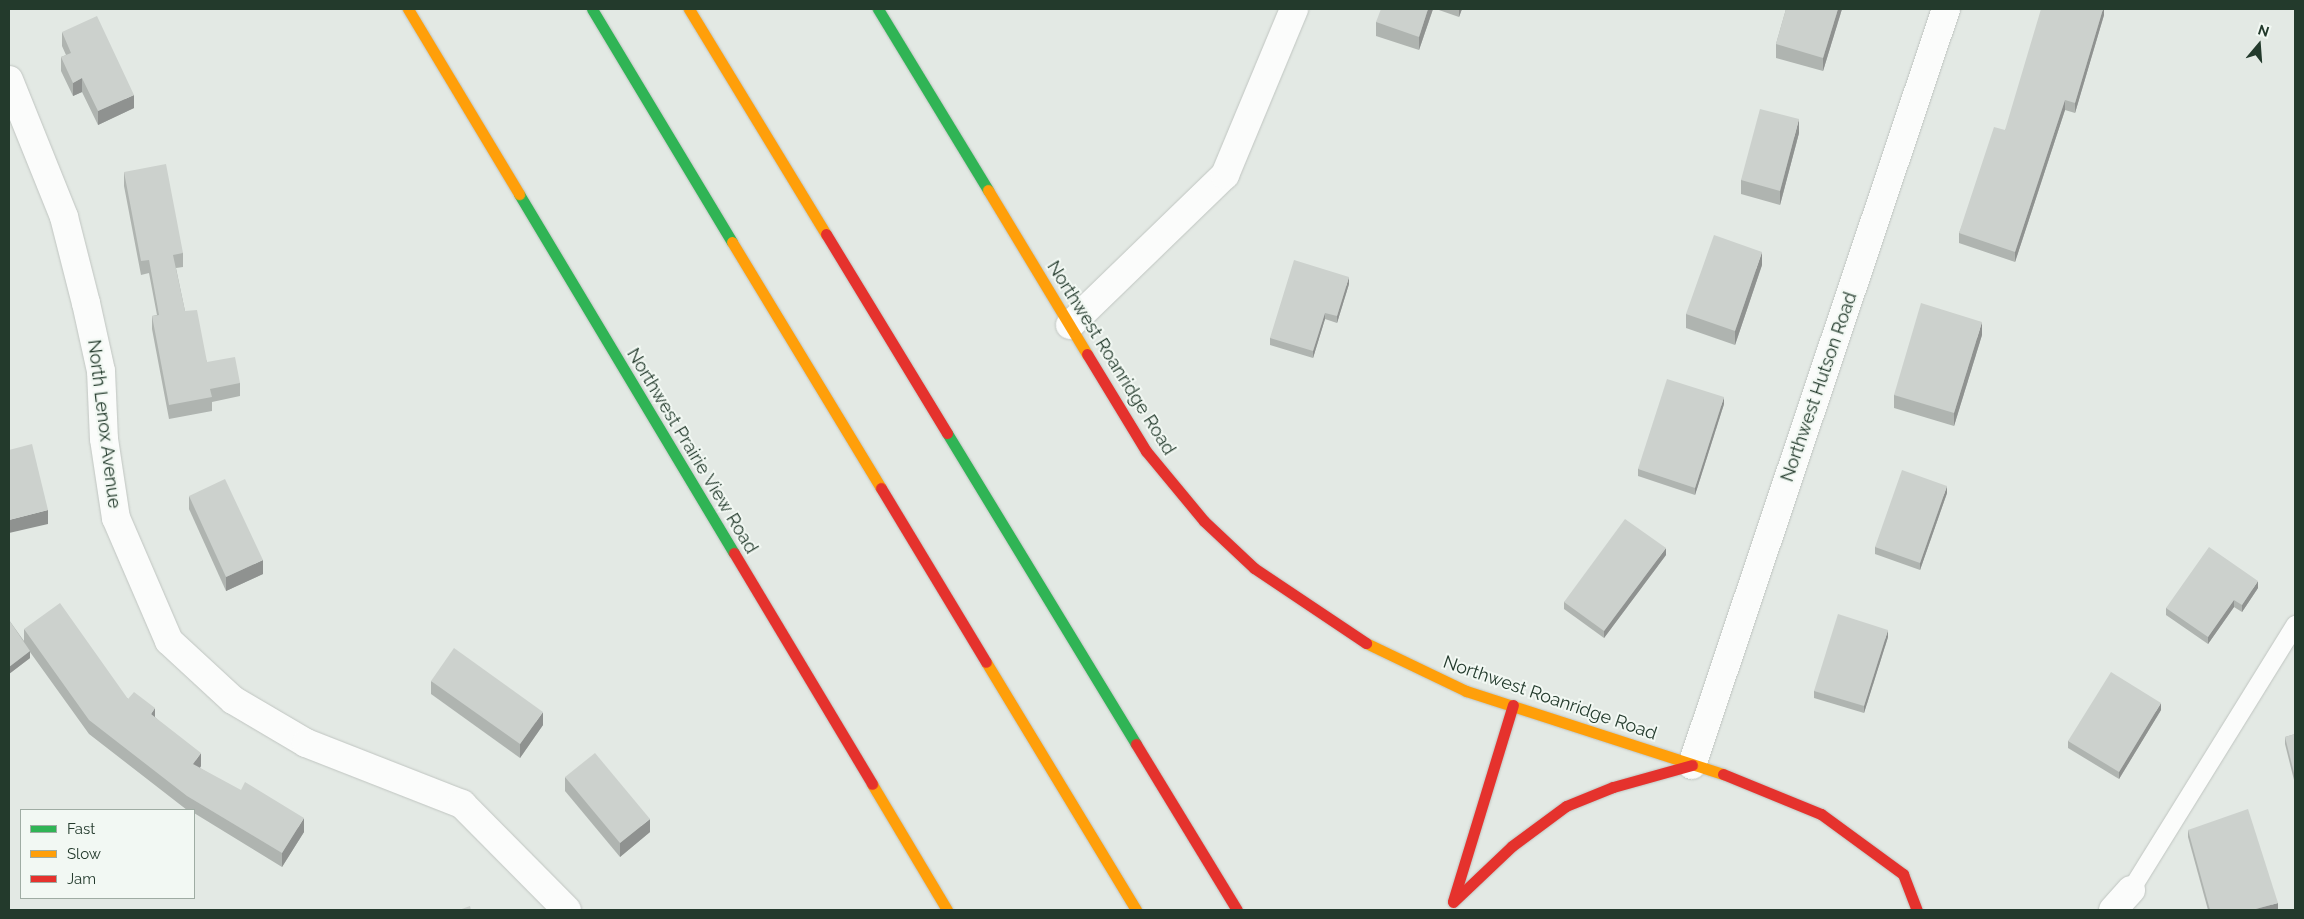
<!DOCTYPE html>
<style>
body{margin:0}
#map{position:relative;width:2304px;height:919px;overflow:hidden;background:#e3e9e4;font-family:Raleway,sans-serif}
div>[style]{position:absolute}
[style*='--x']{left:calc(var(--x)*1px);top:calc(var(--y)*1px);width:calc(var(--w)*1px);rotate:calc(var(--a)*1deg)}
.roads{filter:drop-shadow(0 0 1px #c0c5c1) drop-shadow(0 0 1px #c0c5c1)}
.lane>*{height:18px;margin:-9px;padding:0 9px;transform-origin:9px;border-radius:9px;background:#fbfcfb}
.street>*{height:28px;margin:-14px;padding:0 14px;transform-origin:14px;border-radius:14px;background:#fbfcfb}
.fast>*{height:11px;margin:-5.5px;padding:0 5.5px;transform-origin:5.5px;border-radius:5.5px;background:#30b455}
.slow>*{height:11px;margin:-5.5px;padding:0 5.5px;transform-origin:5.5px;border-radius:5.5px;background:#ff9f0a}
.jam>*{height:11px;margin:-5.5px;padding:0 5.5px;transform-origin:5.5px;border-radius:5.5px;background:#e5322d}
.wall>*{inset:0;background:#afb4b0}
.shaded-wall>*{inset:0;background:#8f9290}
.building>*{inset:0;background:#ccd1cd}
span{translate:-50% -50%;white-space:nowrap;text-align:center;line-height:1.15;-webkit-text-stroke:4px #f2f8f3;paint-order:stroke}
.street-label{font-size:18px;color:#233a2c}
.frame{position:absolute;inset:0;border:10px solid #233a2c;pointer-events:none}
.legend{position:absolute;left:20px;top:809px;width:175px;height:90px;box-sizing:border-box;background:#f2f8f3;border:1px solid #9faca3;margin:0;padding:6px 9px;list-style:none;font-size:15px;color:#233a2c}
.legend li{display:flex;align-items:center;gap:10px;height:25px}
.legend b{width:25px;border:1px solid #9faca3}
.north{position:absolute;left:2234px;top:20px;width:50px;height:50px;-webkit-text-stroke:4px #f2f8f3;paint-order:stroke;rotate:18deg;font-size:14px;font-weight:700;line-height:20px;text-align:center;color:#233a2c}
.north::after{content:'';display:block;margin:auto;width:18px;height:22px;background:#233a2c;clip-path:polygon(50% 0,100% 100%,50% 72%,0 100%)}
</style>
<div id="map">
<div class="roads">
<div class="lane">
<div style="--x:2131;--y:890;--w:312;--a:-58.2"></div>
</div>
<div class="street">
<div style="--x:9;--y:80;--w:148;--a:68.1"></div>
<div style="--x:64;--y:217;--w:89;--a:75.7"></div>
<div style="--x:86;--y:303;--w:70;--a:77.6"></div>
<div style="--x:101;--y:371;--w:68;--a:87.5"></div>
<div style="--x:104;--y:439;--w:80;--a:81.4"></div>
<div style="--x:116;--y:518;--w:134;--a:66.7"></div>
<div style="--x:169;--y:641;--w:87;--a:42.7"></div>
<div style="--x:233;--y:700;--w:85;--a:30.5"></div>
<div style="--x:306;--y:743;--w:168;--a:21.4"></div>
<div style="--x:462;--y:804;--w:149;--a:45.3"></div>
<div style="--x:1070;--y:325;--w:216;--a:-44.1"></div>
<div style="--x:1225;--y:175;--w:180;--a:-67.4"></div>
<div style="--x:1692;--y:765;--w:798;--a:-71.43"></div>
<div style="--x:2113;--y:910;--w:27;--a:-48"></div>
</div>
<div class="fast">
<div style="--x:592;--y:9;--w:272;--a:59"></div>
<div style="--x:878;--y:9;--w:212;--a:58.7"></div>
<div style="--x:519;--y:194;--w:418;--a:59.1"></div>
<div style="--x:947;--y:433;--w:364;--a:58.7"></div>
</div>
<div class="slow">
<div style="--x:408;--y:9;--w:216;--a:59"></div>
<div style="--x:689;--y:9;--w:263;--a:58.7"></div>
<div style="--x:988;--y:190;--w:192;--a:58.9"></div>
<div style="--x:732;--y:242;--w:288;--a:58.8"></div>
<div style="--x:1366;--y:643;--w:111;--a:25.6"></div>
<div style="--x:1466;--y:691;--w:270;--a:17.9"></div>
<div style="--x:986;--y:662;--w:290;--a:58.8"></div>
<div style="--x:872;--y:784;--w:147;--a:59.2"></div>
</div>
<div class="jam">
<div style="--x:826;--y:234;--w:233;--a:58.7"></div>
<div style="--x:1087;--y:354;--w:114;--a:58.7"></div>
<div style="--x:1146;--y:451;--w:91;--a:50.4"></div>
<div style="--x:1204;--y:521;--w:69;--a:43.2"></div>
<div style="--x:1254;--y:568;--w:135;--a:33.8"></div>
<div style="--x:881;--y:488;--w:203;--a:58.9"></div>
<div style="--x:734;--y:553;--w:269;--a:59.1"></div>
<div style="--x:1136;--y:744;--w:194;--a:58.7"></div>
<div style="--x:1723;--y:774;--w:106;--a:22.2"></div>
<div style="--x:1821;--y:814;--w:102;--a:36.2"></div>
<div style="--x:1903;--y:874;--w:39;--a:69"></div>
<div style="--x:1453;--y:901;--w:205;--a:-73"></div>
<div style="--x:1453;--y:902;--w:81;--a:-43.5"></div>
<div style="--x:1512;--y:846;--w:67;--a:-36.5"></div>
<div style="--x:1566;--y:806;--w:51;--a:-22"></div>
<div style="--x:1613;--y:787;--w:82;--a:-15.6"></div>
</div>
</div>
<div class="wall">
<div style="clip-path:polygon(1433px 9px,1419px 50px,1376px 36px,1376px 22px)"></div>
<div style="clip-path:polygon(1436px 9px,1462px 9px,1459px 17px)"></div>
<div style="clip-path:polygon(1786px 9px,1842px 9px,1823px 71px,1776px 58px,1776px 44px)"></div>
<div style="clip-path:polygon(2104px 9px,2104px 15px,2075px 113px,2065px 110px,2015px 262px,1959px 243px,1959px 233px,2005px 130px)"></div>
<div style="clip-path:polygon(62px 32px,134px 108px,98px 125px,82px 92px,73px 96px,61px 71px,61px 57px,66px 55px,62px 46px)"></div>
<div style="clip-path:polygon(1799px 133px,1780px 205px,1741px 194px,1741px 180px)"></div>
<div style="clip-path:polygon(124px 172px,183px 253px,183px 267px,176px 268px,185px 311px,207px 362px,240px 383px,240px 396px,212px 402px,212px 411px,169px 419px,152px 329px,152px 316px,157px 315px,149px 273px,141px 275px,124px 186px)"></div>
<div style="clip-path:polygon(1762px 265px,1735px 345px,1686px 328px,1686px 314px)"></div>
<div style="clip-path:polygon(1349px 284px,1337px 323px,1325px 319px,1313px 358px,1270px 345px,1270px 338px)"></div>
<div style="clip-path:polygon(1982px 335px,1954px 426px,1894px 408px,1894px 395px)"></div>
<div style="clip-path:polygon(1724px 404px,1695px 495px,1638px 476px,1638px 469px)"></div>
<div style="clip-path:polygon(1947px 493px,1920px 570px,1875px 554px,1875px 547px)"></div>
<div style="clip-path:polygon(189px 496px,263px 574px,226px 591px,189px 509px)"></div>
<div style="clip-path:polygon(1666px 555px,1604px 638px,1564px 609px,1564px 602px)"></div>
<div style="clip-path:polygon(2258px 588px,2242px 612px,2234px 607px,2208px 644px,2166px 615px,2166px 608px)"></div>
<div style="clip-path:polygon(9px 620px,24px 641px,24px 629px,155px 717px,201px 766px,200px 768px,304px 832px,282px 867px,194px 813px,194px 810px,187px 810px,89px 734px,30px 652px,30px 658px,9px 674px)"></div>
<div style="clip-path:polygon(1888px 637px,1864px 713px,1814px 698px,1814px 691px)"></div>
<div style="clip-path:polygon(431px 681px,543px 725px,520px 758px,431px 694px)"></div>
<div style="clip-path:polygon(2161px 710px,2119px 779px,2068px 748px,2068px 741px)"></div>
<div style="clip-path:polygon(2295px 734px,2295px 784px,2285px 744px,2285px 737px)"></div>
<div style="clip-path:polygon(565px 777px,650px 832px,620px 857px,565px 791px)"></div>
<div style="clip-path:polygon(2188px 830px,2278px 910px,2208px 910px,2188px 837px)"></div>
</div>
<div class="shaded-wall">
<div style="clip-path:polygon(1428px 9px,1433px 9px,1419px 50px,1419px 37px)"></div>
<div style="clip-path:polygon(1459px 9px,1462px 9px,1459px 17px)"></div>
<div style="clip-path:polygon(1838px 9px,1842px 9px,1823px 71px,1823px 58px)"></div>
<div style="clip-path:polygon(2103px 9px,2104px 9px,2104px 15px,2075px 113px,2075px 103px)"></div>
<div style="clip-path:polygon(82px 78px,82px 92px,73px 96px,73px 83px)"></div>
<div style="clip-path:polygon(134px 95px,134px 108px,98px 125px,98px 111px)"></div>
<div style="clip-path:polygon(2065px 100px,2065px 110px,2015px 262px,2015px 252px)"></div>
<div style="clip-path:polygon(1799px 119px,1799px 133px,1780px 205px,1780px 191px)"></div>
<div style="clip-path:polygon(1762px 252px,1762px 265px,1735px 345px,1735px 331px)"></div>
<div style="clip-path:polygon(1349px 277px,1349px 284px,1337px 323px,1337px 316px)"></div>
<div style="clip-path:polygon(1325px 313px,1325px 319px,1313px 358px,1313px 351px)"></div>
<div style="clip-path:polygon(1982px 322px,1982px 335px,1954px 426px,1954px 413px)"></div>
<div style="clip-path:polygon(1724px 397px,1724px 404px,1695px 495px,1695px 488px)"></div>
<div style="clip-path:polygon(1947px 486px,1947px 493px,1920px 570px,1920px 563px)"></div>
<div style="clip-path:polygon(48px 510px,48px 524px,9px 533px,9px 520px)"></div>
<div style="clip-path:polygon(1666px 548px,1666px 555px,1604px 638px,1604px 631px)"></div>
<div style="clip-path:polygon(263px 560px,263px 574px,226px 591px,226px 577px)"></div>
<div style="clip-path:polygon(2258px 581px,2258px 588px,2242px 612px,2242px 605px)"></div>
<div style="clip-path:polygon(2234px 600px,2234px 607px,2208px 644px,2208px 637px)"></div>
<div style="clip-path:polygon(1888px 630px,1888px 637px,1864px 713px,1864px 706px)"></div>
<div style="clip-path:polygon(30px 651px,30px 658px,9px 674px,9px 667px)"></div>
<div style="clip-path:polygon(2161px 703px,2161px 710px,2119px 779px,2119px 772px)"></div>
<div style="clip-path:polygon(155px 708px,155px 722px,151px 714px)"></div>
<div style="clip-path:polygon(543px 712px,543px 725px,520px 758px,520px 744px)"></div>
<div style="clip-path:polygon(201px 753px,201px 766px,193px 777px,193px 764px)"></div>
<div style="clip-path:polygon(304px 818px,304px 832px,282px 867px,282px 853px)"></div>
<div style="clip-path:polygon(650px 819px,650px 832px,620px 857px,620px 843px)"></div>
<div style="clip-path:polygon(2278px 903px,2278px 910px,2252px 910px)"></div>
</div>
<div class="building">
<div style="clip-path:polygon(1381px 9px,1428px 9px,1419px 37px,1376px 22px)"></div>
<div style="clip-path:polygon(1786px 9px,1838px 9px,1823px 58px,1776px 44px)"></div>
<div style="clip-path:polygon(2041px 9px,2103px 9px,2075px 103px,2065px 100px,2015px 252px,1959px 233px,1994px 127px,2005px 130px)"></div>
<div style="clip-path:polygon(97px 16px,134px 95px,98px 111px,82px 78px,73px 83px,61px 57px,71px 53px,62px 32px)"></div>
<div style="clip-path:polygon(1760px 109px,1799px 119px,1780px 191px,1741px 180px)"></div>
<div style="clip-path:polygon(166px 164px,183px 253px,173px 255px,185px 311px,197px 310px,207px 362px,235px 357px,240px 383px,210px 389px,212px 397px,169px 405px,152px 316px,159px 315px,149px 260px,141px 261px,124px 172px)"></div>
<div style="clip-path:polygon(1714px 235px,1762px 252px,1735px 331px,1686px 314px)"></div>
<div style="clip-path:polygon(1294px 260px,1349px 277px,1337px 316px,1325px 313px,1313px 351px,1270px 338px)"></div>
<div style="clip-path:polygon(1921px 303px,1982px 322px,1954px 413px,1894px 395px)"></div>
<div style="clip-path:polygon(1667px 379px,1724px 397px,1695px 488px,1638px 469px)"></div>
<div style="clip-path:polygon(32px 444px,48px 510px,9px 520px,9px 450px)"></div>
<div style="clip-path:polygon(1902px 470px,1947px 486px,1920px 563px,1875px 547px)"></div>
<div style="clip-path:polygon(225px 479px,263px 560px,226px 577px,189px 496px)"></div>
<div style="clip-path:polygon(1625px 519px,1666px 548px,1604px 631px,1564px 602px)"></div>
<div style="clip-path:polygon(2209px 547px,2258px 581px,2242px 605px,2234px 600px,2208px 637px,2166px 608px)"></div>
<div style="clip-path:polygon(60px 603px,128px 699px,134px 692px,155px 708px,151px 714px,201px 753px,193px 764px,241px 790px,245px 782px,304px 818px,282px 853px,187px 796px,89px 720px,24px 629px)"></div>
<div style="clip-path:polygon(1838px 614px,1888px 630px,1864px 706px,1814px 691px)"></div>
<div style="clip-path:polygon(9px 620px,30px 651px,9px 667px)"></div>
<div style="clip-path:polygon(454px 648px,543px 712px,520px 744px,431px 681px)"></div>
<div style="clip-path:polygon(2111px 672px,2161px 703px,2119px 772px,2068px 741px)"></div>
<div style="clip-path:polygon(2295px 734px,2295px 777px,2285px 737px)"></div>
<div style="clip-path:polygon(595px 753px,650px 819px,620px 843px,565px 777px)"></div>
<div style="clip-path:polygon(2248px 809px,2278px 903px,2252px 910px,2210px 910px,2188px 830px)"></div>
<div style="clip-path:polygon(470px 906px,471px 910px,459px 910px)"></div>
</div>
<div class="street-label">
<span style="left:1111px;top:358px;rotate:58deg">Northwest Roanridge Road</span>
<span style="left:1819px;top:387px;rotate:-71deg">Northwest Hutson Road</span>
<span style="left:104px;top:424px;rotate:83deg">North Lenox Avenue</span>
<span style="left:692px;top:451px;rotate:59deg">Northwest Prairie View Road</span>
<span style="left:1550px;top:698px;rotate:19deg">Northwest Roanridge Road</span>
</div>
<div class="frame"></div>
<ul class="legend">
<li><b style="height:6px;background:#30b455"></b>Fast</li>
<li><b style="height:6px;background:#ff9f0a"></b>Slow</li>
<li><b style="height:6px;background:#e5322d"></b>Jam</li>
</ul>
<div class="north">N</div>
</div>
